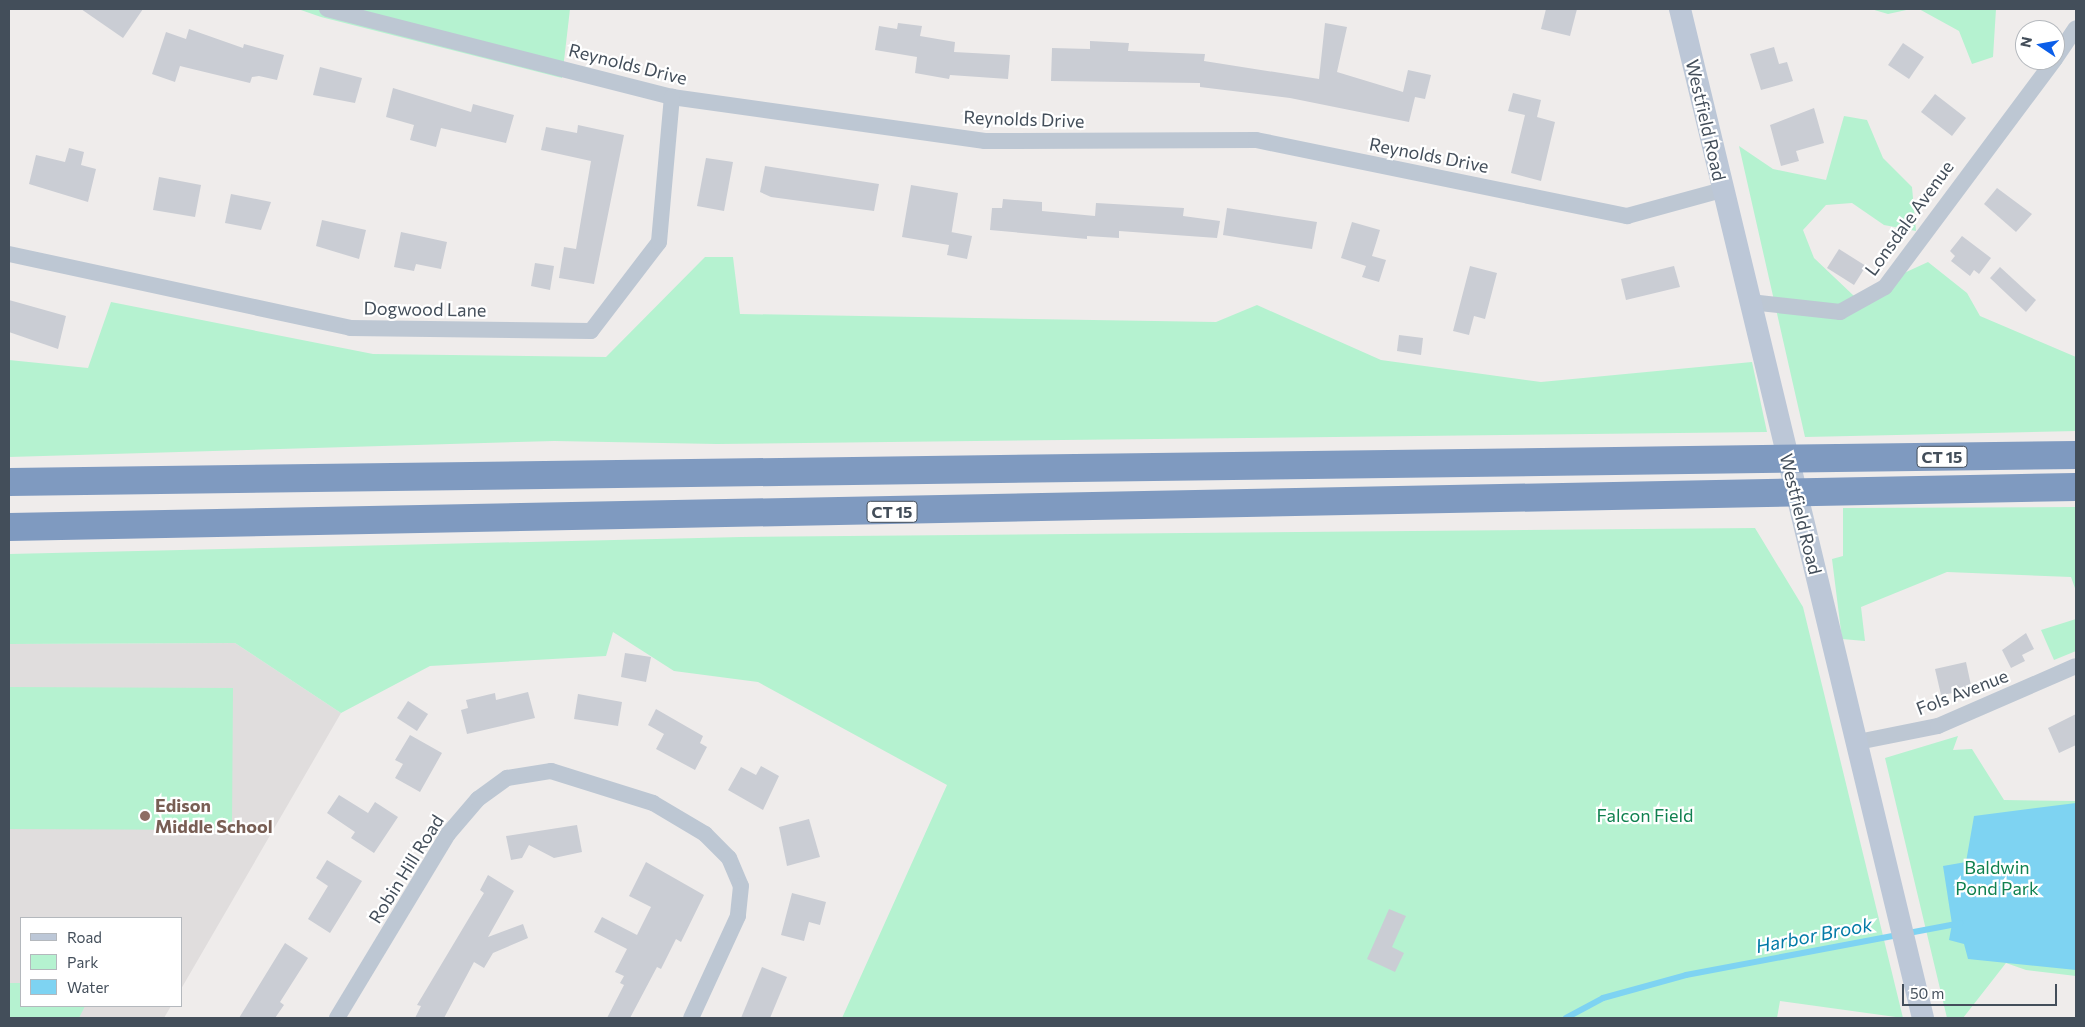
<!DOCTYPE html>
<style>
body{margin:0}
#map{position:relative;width:2085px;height:1027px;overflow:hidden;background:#efeceb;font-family:Commissioner,sans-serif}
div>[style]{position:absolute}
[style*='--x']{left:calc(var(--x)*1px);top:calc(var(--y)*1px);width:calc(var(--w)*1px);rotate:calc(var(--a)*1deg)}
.education>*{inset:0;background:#e0dddd}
.green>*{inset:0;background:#b5f2d0}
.water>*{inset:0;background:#7ed3f2}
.stream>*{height:6px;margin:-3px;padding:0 3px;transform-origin:3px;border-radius:3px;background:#7ed3f2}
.building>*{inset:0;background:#cacdd4}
.street>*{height:16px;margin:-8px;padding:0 8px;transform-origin:8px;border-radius:8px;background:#bdc7d3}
.secondary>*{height:22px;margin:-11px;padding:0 11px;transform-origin:11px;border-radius:11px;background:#bcc7d7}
.highway>*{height:28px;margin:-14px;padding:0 14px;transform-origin:14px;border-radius:14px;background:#7f9ac0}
.dots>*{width:14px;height:14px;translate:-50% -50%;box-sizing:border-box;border:2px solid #fff;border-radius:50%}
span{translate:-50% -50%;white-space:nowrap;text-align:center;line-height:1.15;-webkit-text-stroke:4.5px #fff;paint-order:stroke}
.shield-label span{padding:1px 4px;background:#fff;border:1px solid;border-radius:4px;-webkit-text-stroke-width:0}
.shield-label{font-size:16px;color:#434e5a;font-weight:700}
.street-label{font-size:18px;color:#434e5a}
.education-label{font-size:18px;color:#785e54;font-weight:700}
.left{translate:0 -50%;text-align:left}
.park-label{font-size:18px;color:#0f804f}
.water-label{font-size:19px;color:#027aa7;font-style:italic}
.frame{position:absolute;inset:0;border:10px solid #434e5a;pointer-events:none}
.legend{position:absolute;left:20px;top:917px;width:162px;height:90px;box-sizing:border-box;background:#fff;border:1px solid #b4b8bd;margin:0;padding:6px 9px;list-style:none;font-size:15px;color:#434e5a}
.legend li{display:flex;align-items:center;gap:10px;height:25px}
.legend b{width:25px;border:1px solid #b4b8bd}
.north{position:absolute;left:2015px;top:20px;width:50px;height:50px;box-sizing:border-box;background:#fff;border:1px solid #b4b8bd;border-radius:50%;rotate:282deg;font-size:14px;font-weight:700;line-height:20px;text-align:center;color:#434e5a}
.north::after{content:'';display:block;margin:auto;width:18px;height:22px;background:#0b5ee9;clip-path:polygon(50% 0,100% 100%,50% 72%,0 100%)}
.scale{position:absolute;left:1902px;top:984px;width:155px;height:22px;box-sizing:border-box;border:2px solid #434e5a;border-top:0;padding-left:6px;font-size:15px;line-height:18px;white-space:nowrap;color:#434e5a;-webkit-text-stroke:4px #fff;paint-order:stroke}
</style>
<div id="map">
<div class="education">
<div style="clip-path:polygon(235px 643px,341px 713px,181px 989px,181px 918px,21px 918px,21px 1006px,171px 1006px,164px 1018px,9px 1018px,9px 644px)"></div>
</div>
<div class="green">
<div style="clip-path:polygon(298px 9px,570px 9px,562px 78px,321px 17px)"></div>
<div style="clip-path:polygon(1871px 9px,1911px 9px,1888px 14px)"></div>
<div style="clip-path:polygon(1919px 9px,1996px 9px,1993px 57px,1972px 64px,1959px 31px)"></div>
<div style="clip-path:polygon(1844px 116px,1867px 120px,1883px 158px,1912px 187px,1916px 231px,1884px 225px,1852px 203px,1826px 205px,1803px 230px,1814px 258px,1854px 296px,1928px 262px,1967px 293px,1980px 316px,2076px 357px,2076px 431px,1805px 437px,1739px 146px,1773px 169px,1826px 180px)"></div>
<div style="clip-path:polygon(705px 257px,733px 257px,740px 314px,1216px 322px,1257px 305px,1381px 360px,1541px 382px,1752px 362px,1767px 432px,717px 444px,554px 441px,9px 457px,9px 360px,88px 368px,111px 302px,373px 354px,606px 357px)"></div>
<div style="clip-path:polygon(2076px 507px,2076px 591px,2071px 577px,1947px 572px,1861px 607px,1865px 641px,1842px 639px,1832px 559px,1843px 556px,1843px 508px)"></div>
<div style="clip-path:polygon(1755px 528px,1803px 607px,1903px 1018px,1780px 1001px,1777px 1018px,842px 1018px,947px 785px,758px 682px,674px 671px,613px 632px,606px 656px,430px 666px,341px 713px,235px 643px,9px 644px,9px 554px,741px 537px)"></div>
<div style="clip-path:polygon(2076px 619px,2076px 651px,2054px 660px,2041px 630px)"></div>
<div style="clip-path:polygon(9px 687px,233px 688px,232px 830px,9px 829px)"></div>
<div style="clip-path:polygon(1958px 736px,1953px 750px,1972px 749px,2004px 800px,2076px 801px,2076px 976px,2026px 970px,2006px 963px,1963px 1018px,1947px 1018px,1885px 758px)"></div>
<div style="clip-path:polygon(9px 983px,21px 983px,21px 1006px,85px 1006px,79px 1018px,9px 1018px)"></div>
</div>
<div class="water">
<div style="clip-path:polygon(2076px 803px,2076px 970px,1968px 959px,1964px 944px,1949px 940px,1952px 924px,1943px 866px,1966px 862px,1974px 816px)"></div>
</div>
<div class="stream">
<div style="--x:1566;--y:1018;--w:42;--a:-28.4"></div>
<div style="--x:1603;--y:998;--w:86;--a:-15.5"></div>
<div style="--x:1686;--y:975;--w:279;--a:-10.7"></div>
</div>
<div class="building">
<div style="clip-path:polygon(81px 9px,143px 9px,123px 38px)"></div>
<div style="clip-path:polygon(1546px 9px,1577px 9px,1570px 36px,1541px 29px)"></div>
<div style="clip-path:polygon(898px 23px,922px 26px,920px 36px,955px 42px,954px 52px,1010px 55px,1008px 79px,950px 75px,949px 79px,915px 73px,917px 57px,875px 50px,879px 26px,897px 29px)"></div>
<div style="clip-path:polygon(1325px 23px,1347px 27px,1337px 72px,1403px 92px,1408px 70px,1431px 75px,1425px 99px,1415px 97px,1409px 122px,1290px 98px,1200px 87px,1200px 83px,1051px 81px,1052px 48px,1090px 49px,1090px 41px,1129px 43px,1128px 51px,1205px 54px,1204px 61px,1319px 79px)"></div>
<div style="clip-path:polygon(189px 29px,243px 48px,244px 44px,284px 55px,277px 80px,259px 76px,252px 77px,250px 83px,180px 66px,175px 82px,152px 74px,166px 32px,186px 39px)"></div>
<div style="clip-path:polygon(1903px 43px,1924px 57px,1909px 79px,1888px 65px)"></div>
<div style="clip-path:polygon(1774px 47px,1779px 64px,1787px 62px,1793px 81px,1761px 90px,1750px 54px)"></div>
<div style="clip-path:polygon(320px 67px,362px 78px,355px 103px,313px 95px)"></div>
<div style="clip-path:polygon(393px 88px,471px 112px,473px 104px,514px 115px,506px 143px,441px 128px,436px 147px,410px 140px,414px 125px,386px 117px)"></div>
<div style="clip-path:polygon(1513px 93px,1541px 100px,1537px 117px,1555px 122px,1541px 181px,1511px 173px,1525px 115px,1508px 111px)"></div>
<div style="clip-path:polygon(1935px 94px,1966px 118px,1952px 136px,1921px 112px)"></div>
<div style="clip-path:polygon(1814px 108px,1824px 143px,1796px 151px,1799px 161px,1781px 166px,1770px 125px)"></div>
<div style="clip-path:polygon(578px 125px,624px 135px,594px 284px,559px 278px,564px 247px,576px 249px,591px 161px,541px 150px,546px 127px,577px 133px)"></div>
<div style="clip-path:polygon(69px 148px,84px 152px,81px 165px,96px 169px,88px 202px,29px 184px,36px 155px,65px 162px)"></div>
<div style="clip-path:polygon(706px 158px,733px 162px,724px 211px,697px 206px)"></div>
<div style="clip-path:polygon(765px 166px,879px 184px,874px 211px,771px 197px,760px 192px)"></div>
<div style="clip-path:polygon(159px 177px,201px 185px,195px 217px,153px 210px)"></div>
<div style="clip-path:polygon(911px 185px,958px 193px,951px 236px,951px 232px,972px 236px,967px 259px,947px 255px,949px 245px,902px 237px)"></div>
<div style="clip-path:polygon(1997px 188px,2032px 214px,2016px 232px,1984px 204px)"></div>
<div style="clip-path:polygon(231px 194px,271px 202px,261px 230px,225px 223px)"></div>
<div style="clip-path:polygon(1003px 199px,1042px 202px,1042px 211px,1095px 216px,1096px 203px,1184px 208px,1183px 216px,1220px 221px,1217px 238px,1119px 231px,1119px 238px,1087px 236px,1087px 239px,990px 230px,992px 208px,1002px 208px)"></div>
<div style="clip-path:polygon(1227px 208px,1317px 222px,1312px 249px,1223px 235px)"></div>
<div style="clip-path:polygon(322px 220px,366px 230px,359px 259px,316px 246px)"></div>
<div style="clip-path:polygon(1352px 222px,1380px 230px,1372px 256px,1386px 260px,1379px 282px,1362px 277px,1366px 266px,1341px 258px)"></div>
<div style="clip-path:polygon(401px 232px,447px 242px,441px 269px,416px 264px,414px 271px,394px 267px)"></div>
<div style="clip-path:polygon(1962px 236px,1991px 258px,1979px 274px,1974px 270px,1970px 276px,1951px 261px,1955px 256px,1950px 251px)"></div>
<div style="clip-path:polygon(1839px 249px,1866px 266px,1854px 285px,1827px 268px)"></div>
<div style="clip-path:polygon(535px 263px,554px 266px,550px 290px,531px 286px)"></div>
<div style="clip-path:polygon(1470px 266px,1497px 273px,1485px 319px,1474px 316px,1469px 335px,1453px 331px)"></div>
<div style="clip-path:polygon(1674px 266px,1680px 287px,1626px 300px,1621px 279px)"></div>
<div style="clip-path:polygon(2000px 267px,2036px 300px,2026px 312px,1990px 278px)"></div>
<div style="clip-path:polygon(9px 300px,66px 316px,58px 349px,9px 332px)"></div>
<div style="clip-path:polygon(1399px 335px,1423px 338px,1421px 355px,1397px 351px)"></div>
<div style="clip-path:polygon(2026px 633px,2034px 649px,2022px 655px,2025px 661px,2011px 668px,2002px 650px)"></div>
<div style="clip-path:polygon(625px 653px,651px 657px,646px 682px,621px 677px)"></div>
<div style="clip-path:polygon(1966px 662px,1972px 690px,1941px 695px,1935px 669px)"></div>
<div style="clip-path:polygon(528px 692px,535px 718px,467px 734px,461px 710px,468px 708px,466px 700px,495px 693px,496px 700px)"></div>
<div style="clip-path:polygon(578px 694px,622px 702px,618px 726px,574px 719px)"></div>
<div style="clip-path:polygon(408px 701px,428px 714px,417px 731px,397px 718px)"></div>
<div style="clip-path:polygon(656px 709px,703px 736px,700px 743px,707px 747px,695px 770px,656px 749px,664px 734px,648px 725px)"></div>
<div style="clip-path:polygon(2076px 714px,2076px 745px,2059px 753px,2048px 728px)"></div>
<div style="clip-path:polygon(410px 735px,442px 753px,420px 792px,395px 778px,403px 764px,395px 760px)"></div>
<div style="clip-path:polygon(761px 766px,779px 776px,763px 810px,728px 790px,741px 767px,756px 775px)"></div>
<div style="clip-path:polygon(339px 795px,368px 813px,375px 802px,398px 817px,374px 853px,351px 838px,355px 832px,327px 813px)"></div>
<div style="clip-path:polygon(809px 819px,820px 857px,787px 866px,779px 827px)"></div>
<div style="clip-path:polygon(577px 825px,582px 852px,554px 858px,529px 845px,522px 858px,511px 860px,506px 836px)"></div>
<div style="clip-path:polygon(327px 860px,362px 881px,330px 933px,308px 919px,328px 886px,316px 878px)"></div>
<div style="clip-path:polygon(646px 862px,704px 895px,681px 942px,676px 939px,661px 969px,657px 967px,630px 1018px,607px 1018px,624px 985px,620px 983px,624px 976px,615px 972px,627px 949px,594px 932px,602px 917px,637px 935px,651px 907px,629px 896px)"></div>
<div style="clip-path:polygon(488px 875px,514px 891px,488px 937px,523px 924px,528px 938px,493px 953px,484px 968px,474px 962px,444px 1018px,415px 1018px,421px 1006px,417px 1005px,484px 893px,480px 890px)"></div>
<div style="clip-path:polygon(792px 893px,826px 902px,820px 925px,809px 922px,804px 941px,781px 935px)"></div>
<div style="clip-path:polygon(1389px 909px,1406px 916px,1392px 947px,1404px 953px,1395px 972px,1367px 959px)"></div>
<div style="clip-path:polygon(285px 943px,308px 958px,280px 1002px,284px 1005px,275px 1018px,239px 1018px)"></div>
<div style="clip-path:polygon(762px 967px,787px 977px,770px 1018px,741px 1018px)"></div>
</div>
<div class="street">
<div style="--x:327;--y:9;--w:356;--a:14.3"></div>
<div style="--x:672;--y:97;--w:316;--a:8"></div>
<div style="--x:985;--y:141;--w:271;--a:-0.2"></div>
<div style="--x:1256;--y:140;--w:379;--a:11.6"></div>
<div style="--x:1627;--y:216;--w:98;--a:-15.3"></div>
<div style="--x:2055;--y:59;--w:37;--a:-56"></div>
<div style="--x:9;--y:254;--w:349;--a:12.2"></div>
<div style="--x:350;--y:328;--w:241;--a:0.7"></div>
<div style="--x:591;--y:331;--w:112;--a:-52.6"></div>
<div style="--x:659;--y:242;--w:146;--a:-84.9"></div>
<div style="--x:1750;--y:302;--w:91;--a:6.3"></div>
<div style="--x:1840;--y:312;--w:51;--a:-29.1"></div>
<div style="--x:1885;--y:287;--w:283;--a:-53.3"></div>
<div style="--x:1858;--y:742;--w:82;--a:-11.3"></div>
<div style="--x:1938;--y:726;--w:150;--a:-23.5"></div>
<div style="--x:337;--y:1018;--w:215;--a:-58.9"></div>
<div style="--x:448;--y:834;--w:46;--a:-49.4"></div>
<div style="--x:478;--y:799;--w:36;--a:-36"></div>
<div style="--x:507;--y:778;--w:45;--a:-9"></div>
<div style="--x:551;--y:771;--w:107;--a:17.4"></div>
<div style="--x:653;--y:803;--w:61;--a:30.8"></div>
<div style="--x:705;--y:834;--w:34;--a:45"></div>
<div style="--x:729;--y:858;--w:30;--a:67"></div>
<div style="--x:741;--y:886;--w:30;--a:96"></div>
<div style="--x:738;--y:916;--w:112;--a:114.7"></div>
</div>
<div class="secondary">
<div style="--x:1680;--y:9;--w:1038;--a:76.46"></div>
</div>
<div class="highway">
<div style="--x:9;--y:482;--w:2067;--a:-0.75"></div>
<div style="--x:9;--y:527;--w:2067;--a:-1.11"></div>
</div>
<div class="dots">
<div style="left:145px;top:816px;background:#8d6e63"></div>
</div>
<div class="shield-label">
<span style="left:1942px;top:457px">CT 15</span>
<span style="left:892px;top:512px">CT 15</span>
</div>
<div class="street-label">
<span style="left:628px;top:64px;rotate:14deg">Reynolds Drive</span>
<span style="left:1024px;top:119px;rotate:2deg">Reynolds Drive</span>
<span style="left:1706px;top:120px;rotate:77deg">Westfield Road</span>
<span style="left:1429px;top:155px;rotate:11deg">Reynolds Drive</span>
<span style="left:1909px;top:218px;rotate:-54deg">Lonsdale Avenue</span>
<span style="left:425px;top:309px;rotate:1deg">Dogwood Lane</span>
<span style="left:1801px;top:514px;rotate:76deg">Westfield Road</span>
<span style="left:1962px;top:692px;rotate:-21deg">Fols Avenue</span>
<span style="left:406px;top:869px;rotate:-58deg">Robin Hill Road</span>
</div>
<div class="education-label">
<span class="left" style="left:155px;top:816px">Edison<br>Middle School</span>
</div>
<div class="park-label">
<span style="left:1645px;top:815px">Falcon Field</span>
<span style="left:1997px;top:878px">Baldwin<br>Pond Park</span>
</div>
<div class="water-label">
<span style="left:1814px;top:935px;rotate:-11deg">Harbor Brook</span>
</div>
<div class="frame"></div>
<ul class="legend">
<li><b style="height:6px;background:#bcc7d7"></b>Road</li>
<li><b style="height:14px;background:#b5f2d0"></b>Park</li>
<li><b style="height:14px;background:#7ed3f2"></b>Water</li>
</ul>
<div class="north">N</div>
<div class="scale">50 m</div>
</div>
